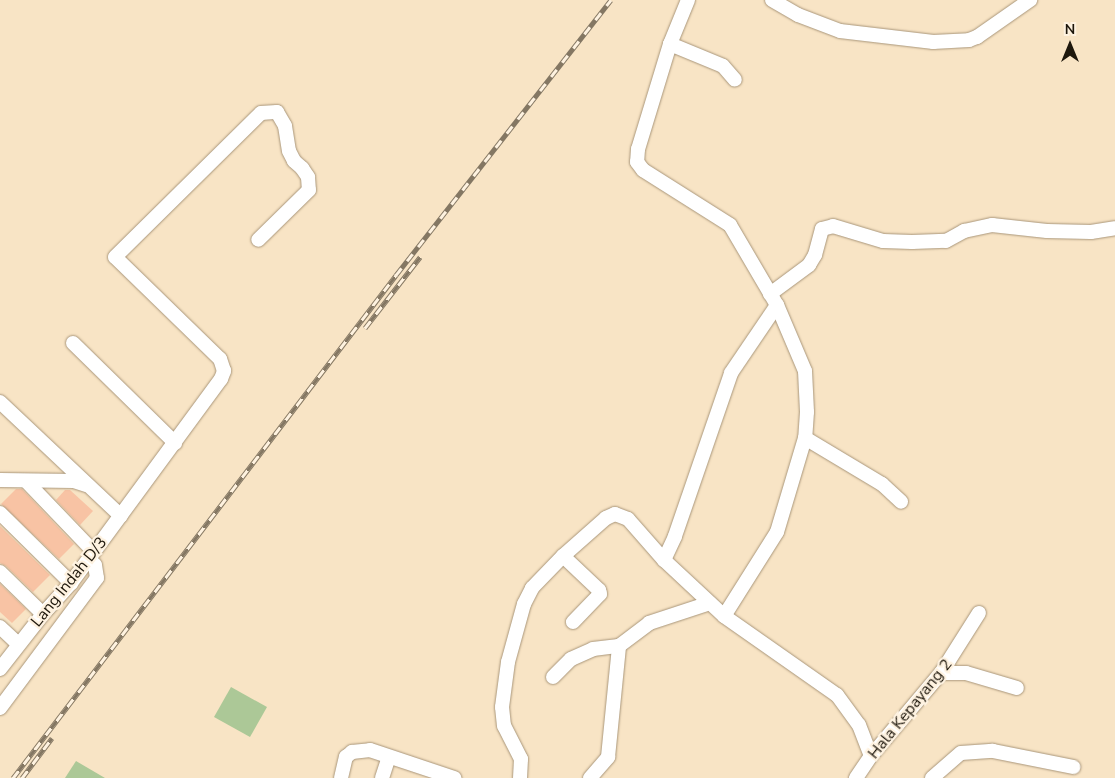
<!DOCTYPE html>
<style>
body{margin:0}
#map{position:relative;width:1115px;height:778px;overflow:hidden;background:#f8e4c5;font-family:"Nunito Sans",sans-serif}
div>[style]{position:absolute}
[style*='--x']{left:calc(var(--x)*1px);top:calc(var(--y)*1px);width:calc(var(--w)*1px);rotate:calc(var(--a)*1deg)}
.water>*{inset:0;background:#acc897}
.building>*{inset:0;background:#f8c3a4}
.roads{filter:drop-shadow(0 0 1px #a9967a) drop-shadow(0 0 1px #a9967a)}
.minor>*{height:14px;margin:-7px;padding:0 7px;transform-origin:7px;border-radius:7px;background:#fff}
.rail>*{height:5px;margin-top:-2.5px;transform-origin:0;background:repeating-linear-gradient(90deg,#fef2e0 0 9px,#847763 0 18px);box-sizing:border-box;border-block:1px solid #847763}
span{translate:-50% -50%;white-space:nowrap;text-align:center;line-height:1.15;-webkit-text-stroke:4.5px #fef2e0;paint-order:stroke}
.street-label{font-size:16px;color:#1e170c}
.north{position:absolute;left:1045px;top:20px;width:50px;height:50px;-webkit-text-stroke:4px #fef2e0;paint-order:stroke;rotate:0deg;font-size:14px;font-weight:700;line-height:20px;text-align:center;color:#1e170c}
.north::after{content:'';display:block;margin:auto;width:18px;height:22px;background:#1e170c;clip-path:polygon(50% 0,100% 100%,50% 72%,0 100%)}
</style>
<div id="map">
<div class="water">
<div style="clip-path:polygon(231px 687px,267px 707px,250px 737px,214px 717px)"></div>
<div style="clip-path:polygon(76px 761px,105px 778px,65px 778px)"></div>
</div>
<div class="building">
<div style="clip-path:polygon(16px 489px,22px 489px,74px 544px,59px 559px,1px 504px)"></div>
<div style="clip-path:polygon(65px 490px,70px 490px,93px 511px,80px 525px,56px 500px)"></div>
<div style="clip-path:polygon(0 526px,50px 575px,33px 592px,6px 566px,0 563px)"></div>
<div style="clip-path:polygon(0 584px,26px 609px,12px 623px,0 612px)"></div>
</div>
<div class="roads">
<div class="minor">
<div style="--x:688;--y:0;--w:48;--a:112.2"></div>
<div style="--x:670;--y:44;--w:110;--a:106.9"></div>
<div style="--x:638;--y:149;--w:13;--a:94"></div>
<div style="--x:637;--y:162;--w:10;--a:53"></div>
<div style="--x:643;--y:170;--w:103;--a:32.3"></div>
<div style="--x:730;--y:225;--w:93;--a:59.6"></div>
<div style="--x:777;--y:305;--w:72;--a:67"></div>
<div style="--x:805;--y:371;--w:41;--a:87.2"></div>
<div style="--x:807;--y:412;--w:26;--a:94"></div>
<div style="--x:805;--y:438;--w:98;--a:106.6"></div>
<div style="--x:777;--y:532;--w:99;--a:122.2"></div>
<div style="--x:772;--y:0;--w:30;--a:30"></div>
<div style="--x:798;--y:15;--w:45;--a:20.9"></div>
<div style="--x:840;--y:31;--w:94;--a:6.7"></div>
<div style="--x:933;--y:42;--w:36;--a:-3"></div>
<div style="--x:969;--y:40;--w:9;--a:-21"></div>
<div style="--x:977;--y:37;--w:65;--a:-34.9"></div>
<div style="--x:670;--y:44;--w:57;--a:22.5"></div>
<div style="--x:723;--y:66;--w:18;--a:49"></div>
<div style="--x:770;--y:294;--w:49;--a:-36.6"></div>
<div style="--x:809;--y:265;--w:12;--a:-59"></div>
<div style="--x:815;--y:255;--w:27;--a:-75"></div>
<div style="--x:822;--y:229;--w:11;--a:-15"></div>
<div style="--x:833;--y:226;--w:52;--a:16.7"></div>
<div style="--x:883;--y:241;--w:29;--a:2"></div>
<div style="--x:912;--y:242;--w:34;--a:-2"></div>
<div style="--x:946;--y:241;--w:21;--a:-29"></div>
<div style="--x:964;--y:231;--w:29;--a:-12"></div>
<div style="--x:992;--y:225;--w:55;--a:6.2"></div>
<div style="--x:1047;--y:231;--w:44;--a:1.3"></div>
<div style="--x:1091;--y:232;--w:24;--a:-9"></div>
<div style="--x:73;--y:343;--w:143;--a:44.4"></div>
<div style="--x:0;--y:402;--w:166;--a:43.3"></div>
<div style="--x:805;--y:438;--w:90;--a:30.9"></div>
<div style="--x:882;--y:484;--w:26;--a:43"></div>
<div style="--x:0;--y:480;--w:74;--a:0.8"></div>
<div style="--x:74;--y:481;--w:13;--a:18"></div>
<div style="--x:26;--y:481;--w:98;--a:46.2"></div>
<div style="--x:0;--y:513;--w:100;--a:44.6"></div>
<div style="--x:563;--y:556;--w:50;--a:43.4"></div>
<div style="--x:599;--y:590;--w:4;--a:76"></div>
<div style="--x:600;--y:594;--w:39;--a:134"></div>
<div style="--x:664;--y:560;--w:26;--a:-65"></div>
<div style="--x:675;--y:536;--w:172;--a:-71"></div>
<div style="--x:731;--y:373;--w:82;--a:-55.9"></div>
<div style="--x:0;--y:572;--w:60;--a:44.3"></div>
<div style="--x:0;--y:627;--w:25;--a:43"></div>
<div style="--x:0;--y:669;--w:70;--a:-52"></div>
<div style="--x:43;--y:614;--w:42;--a:-47.9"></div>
<div style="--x:71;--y:583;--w:253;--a:-53.7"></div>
<div style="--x:221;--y:379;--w:9;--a:-69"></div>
<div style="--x:224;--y:371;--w:13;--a:-108"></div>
<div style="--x:220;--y:359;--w:146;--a:-135.8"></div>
<div style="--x:115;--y:257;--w:205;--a:-44.6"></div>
<div style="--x:261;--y:113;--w:16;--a:-4"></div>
<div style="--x:277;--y:112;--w:16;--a:60"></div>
<div style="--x:285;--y:126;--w:25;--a:81"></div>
<div style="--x:289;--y:151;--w:11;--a:63"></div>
<div style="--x:294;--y:161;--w:11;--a:41"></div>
<div style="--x:302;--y:168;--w:11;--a:56"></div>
<div style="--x:308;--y:177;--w:13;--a:86"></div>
<div style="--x:309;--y:190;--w:71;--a:135.6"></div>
<div style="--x:941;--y:673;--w:25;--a:0"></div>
<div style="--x:966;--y:673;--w:53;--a:16.4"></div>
<div style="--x:553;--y:677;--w:25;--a:-45"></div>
<div style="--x:571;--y:659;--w:24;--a:-24"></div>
<div style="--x:593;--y:649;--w:26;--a:-7"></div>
<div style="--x:619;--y:646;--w:38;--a:-37"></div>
<div style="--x:649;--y:623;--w:64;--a:-18.2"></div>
<div style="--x:0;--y:708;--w:162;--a:-53.3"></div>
<div style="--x:97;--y:578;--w:13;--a:-99"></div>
<div style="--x:95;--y:565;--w:8;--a:-135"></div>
<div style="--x:341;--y:778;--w:22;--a:-77"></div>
<div style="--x:346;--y:757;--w:8;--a:-40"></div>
<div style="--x:352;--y:752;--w:18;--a:-6"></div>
<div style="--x:370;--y:750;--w:89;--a:18.4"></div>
<div style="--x:382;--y:778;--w:22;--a:-72"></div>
<div style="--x:520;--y:778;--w:19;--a:-87"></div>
<div style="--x:521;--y:759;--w:37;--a:-117"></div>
<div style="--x:504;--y:726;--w:19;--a:-96"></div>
<div style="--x:502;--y:707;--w:45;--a:-82.4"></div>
<div style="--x:508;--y:662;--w:60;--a:-74.6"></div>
<div style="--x:524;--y:604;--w:18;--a:-63"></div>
<div style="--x:532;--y:588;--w:45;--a:-45.9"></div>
<div style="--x:563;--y:556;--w:57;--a:-41.5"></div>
<div style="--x:606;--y:518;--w:10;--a:-24"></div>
<div style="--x:615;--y:514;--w:14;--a:21"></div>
<div style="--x:628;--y:519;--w:55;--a:48.7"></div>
<div style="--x:664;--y:560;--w:82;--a:43"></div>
<div style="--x:724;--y:616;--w:138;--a:35"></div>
<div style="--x:837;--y:695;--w:37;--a:54"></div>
<div style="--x:859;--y:725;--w:33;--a:69"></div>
<div style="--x:590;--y:778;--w:28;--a:-49"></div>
<div style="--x:608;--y:757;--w:112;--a:-84.3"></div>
<div style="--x:856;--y:778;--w:27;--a:-56"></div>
<div style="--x:871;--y:756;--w:109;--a:-49.9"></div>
<div style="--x:941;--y:673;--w:71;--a:-57.7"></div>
<div style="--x:932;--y:778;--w:38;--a:-41"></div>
<div style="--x:961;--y:753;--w:32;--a:-4"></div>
<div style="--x:993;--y:751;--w:82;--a:11.3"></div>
</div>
</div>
<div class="rail">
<div style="--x:365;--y:328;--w:90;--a:-52.2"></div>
<div style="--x:13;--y:778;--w:632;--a:-52.71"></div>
<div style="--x:396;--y:275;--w:349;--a:-52"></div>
<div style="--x:22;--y:778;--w:50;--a:-53.1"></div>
</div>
<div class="street-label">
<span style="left:69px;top:582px;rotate:-51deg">Lang Indah D/3</span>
<span style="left:910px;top:709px;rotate:-51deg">Hala Kepayang 2</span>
</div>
<div class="north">N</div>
</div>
